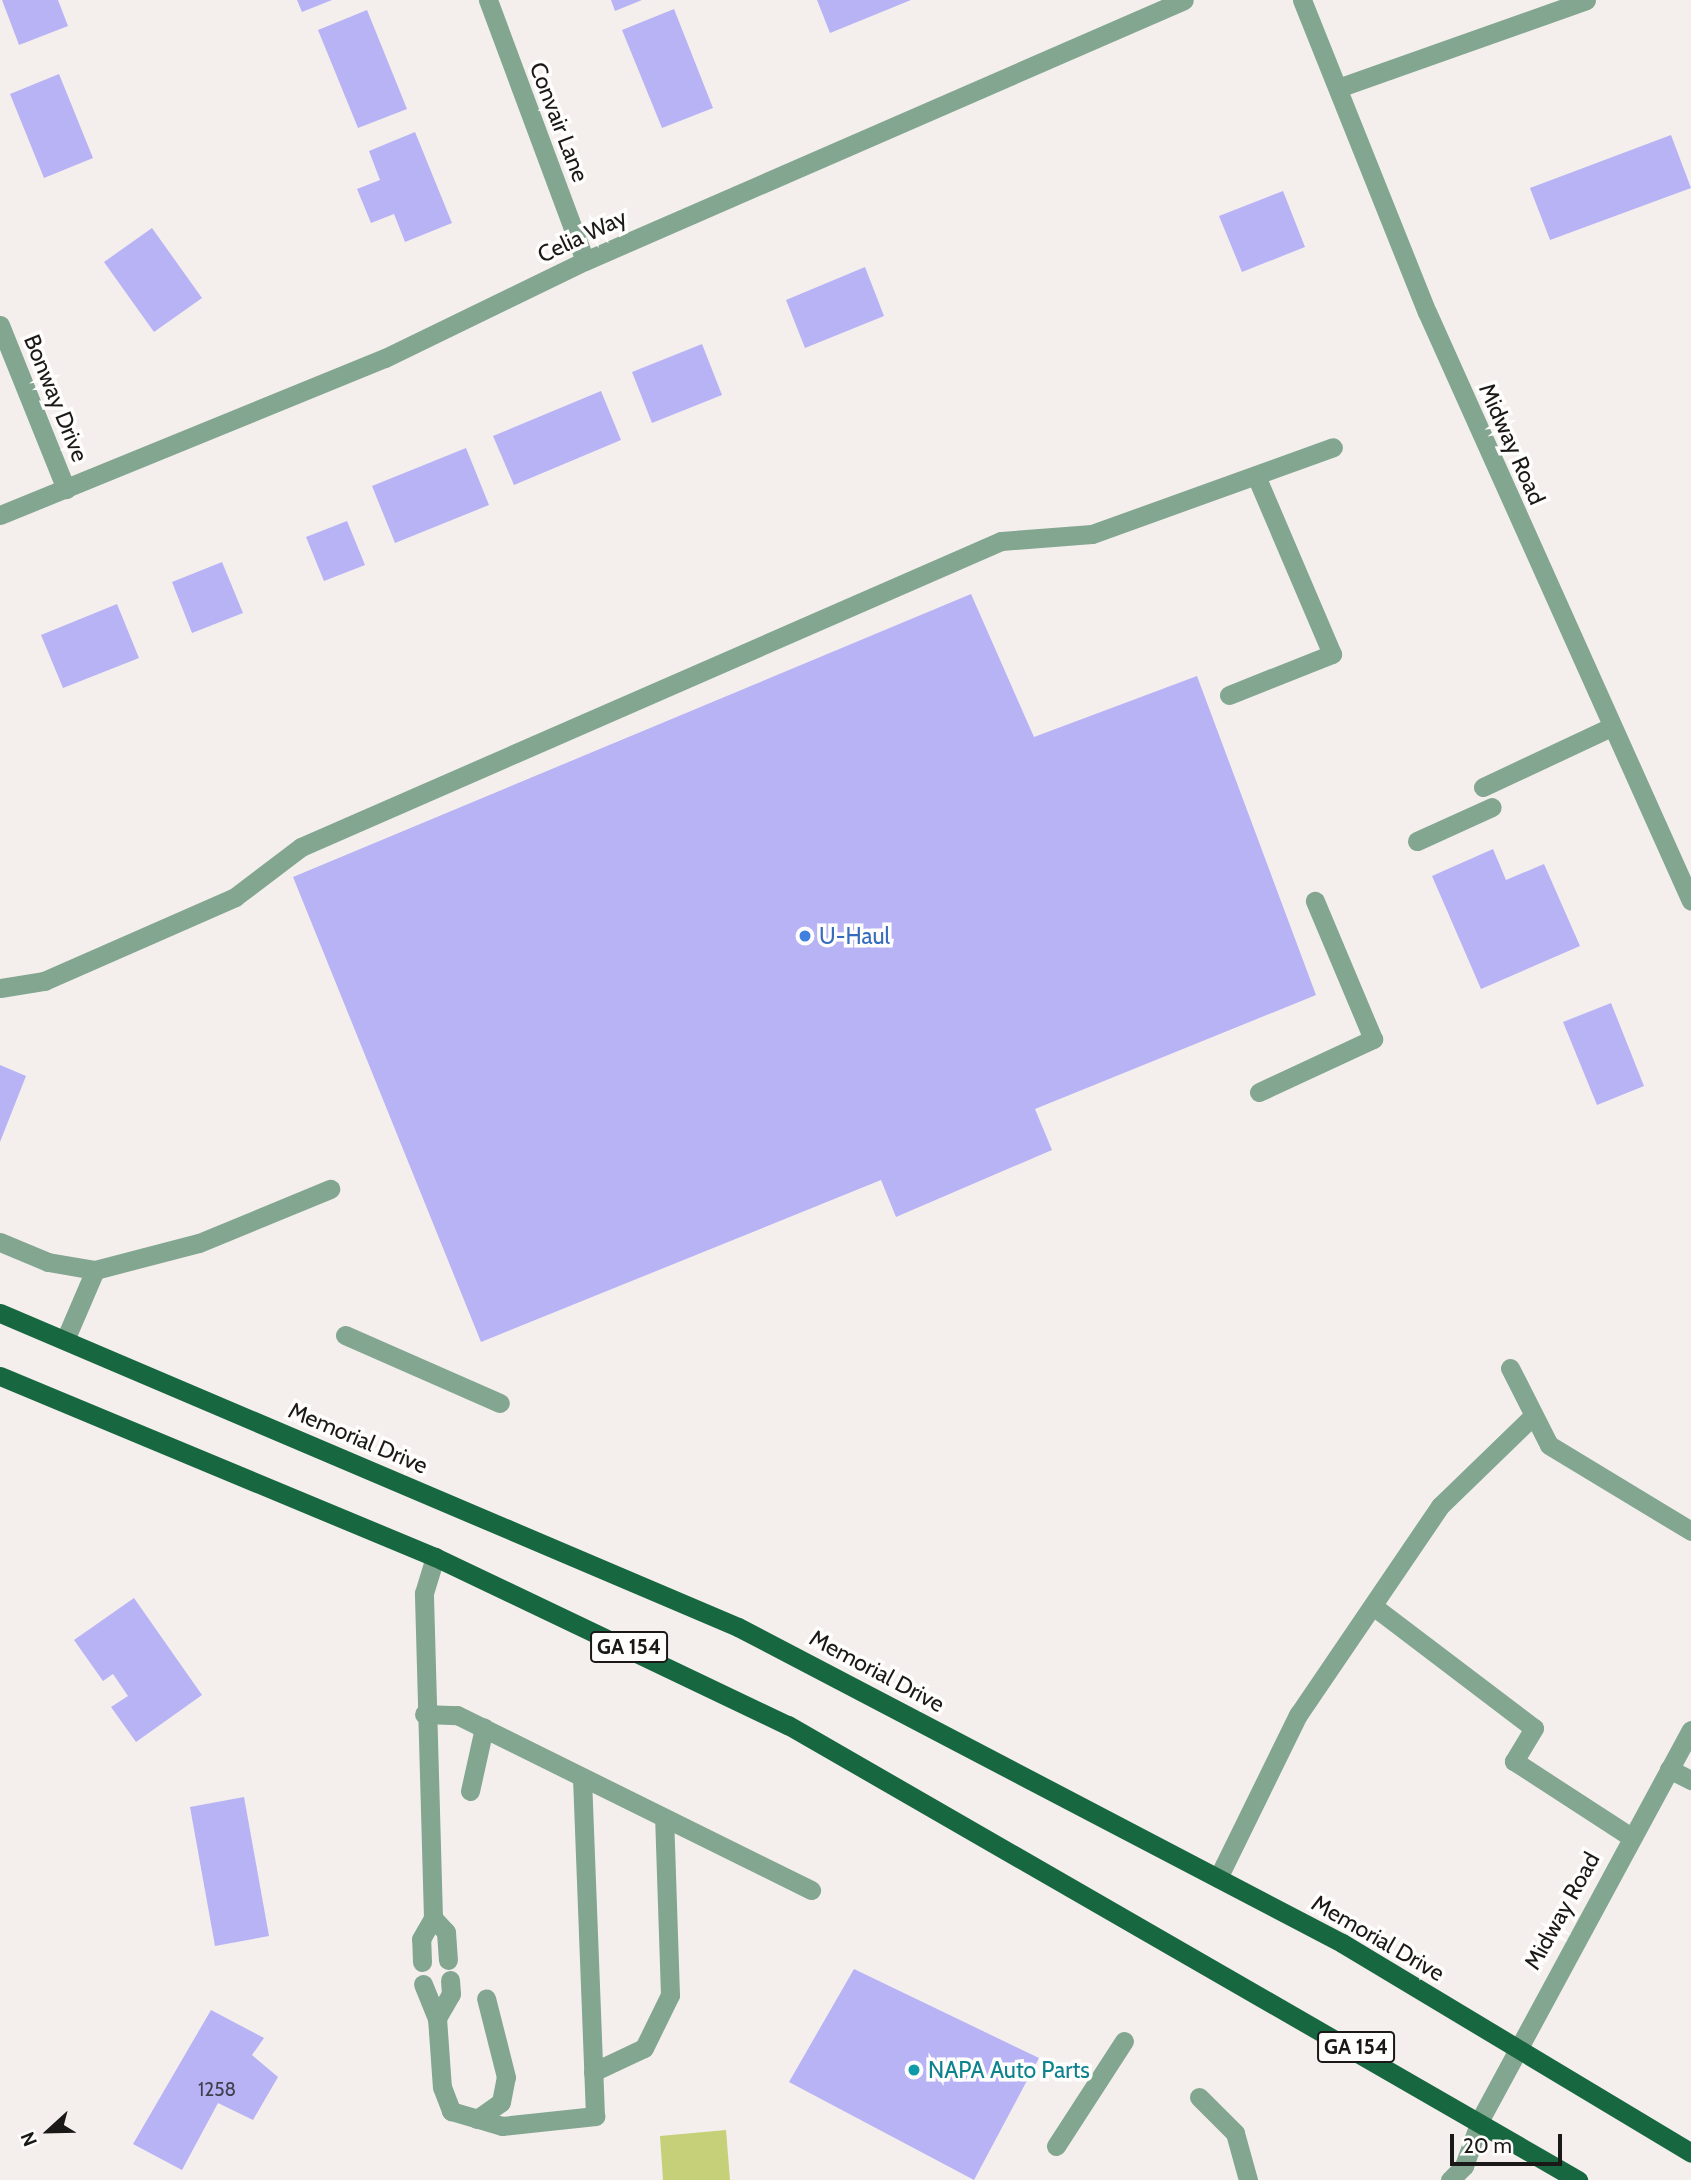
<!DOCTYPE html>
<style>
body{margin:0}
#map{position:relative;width:1691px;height:2180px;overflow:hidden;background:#f4efed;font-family:Cabin,sans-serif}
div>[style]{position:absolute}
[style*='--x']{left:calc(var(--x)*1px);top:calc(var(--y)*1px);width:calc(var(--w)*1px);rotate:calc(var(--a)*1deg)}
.green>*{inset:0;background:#c6d078}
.building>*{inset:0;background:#b8b3f5}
.service>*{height:19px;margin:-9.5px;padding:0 9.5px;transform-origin:9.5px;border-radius:9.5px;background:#82a68f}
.minor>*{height:19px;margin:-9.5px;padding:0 9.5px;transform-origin:9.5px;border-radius:9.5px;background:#82a68f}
.tertiary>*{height:19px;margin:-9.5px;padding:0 9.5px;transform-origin:9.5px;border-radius:9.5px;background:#82a68f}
.primary>*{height:19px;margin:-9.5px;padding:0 9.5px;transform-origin:9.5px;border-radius:9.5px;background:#176741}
.dots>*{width:19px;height:19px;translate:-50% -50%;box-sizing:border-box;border:4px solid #fffefd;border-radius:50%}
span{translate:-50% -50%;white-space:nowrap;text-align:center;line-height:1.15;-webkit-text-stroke:7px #fffefd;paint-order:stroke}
.number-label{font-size:19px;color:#42404f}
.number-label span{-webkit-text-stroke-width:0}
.shield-label span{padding:2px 5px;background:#fffefd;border:2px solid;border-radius:5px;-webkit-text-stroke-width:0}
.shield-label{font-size:21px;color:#1a1918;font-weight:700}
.street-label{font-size:23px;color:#1a1918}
.shop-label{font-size:23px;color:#366cbe}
.left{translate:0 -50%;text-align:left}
.culture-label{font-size:23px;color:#0d838f}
.north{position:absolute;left:14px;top:2096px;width:70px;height:70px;-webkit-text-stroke:5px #fffefd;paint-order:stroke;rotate:248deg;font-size:19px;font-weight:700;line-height:28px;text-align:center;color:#1a1918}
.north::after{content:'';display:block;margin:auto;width:24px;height:32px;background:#1a1918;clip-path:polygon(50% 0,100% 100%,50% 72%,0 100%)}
.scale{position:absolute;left:1450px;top:2134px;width:112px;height:32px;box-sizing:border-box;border:4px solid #1a1918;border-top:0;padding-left:9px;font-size:21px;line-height:24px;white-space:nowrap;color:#1a1918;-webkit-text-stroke:5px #fffefd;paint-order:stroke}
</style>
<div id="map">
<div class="green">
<div style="clip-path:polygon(726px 2130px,730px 2180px,663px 2180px,660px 2136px)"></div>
</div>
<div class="building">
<div style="clip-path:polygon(2px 0,58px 0,68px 26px,19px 45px)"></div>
<div style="clip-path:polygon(297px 0,332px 0,302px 12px)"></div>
<div style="clip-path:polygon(611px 0,642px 0,615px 11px)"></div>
<div style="clip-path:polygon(817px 0,911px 0,830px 33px)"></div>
<div style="clip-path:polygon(674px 9px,713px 108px,662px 128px,622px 30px)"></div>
<div style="clip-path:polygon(367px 10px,407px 109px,358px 128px,318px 30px)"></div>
<div style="clip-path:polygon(59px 74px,93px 158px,44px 178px,10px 94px)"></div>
<div style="clip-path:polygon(415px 132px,452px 223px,405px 242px,394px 214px,371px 223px,357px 189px,380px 180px,369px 151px)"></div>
<div style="clip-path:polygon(1671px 135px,1691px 188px,1550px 240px,1530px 188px)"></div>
<div style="clip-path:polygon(1283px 191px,1305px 247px,1242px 272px,1219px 216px)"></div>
<div style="clip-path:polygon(152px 228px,202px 298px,154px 332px,104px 262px)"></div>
<div style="clip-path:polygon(865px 267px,884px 316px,805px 348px,786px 300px)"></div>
<div style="clip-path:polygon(702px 344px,722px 395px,652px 423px,632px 372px)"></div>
<div style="clip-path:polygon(601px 391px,621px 440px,514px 485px,493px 436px)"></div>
<div style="clip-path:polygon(466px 448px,489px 505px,395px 543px,372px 486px)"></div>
<div style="clip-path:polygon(347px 521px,365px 565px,324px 581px,306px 537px)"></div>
<div style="clip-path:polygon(222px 562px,243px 613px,192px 633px,172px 582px)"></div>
<div style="clip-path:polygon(971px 594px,1034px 737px,1197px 676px,1316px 995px,1035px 1109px,1052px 1150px,896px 1217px,881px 1180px,481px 1342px,293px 877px)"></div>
<div style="clip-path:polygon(117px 604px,139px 658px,63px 688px,41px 635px)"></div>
<div style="clip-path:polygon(1493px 849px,1506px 880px,1544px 864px,1580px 946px,1481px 989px,1432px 876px)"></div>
<div style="clip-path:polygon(1611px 1003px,1644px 1086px,1597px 1105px,1563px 1022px)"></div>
<div style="clip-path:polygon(0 1065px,26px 1076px,0 1142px)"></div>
<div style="clip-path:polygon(134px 1598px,202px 1695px,136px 1742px,111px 1707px,128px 1696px,113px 1674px,103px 1681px,74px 1640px)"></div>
<div style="clip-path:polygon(244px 1797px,269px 1936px,215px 1946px,190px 1807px)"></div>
<div style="clip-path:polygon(854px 1969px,1039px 2058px,974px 2180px,789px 2082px)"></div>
<div style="clip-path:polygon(211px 2010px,264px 2038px,252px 2055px,278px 2077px,253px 2120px,218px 2103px,182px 2170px,133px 2144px)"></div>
</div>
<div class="service">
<div style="--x:1229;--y:695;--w:111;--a:-21.7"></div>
<div style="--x:1332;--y:654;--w:191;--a:-113.1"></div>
<div style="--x:1483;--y:787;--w:141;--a:-25.1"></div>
<div style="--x:1417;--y:841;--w:82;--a:-24.4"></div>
<div style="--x:0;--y:988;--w:45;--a:-9"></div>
<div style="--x:44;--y:981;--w:209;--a:-23.7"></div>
<div style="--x:235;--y:897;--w:83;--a:-37.1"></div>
<div style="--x:301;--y:847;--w:764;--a:-23.61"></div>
<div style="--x:1001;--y:541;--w:91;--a:-4.4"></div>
<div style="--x:1092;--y:534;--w:256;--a:-19.8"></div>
<div style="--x:1259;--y:1092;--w:126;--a:-24.9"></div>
<div style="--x:1373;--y:1039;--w:150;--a:-112.8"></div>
<div style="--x:0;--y:1242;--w:52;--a:22.6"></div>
<div style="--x:48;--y:1262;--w:48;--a:9.7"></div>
<div style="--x:345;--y:1335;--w:169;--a:23.7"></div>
<div style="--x:65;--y:1340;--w:76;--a:-66.8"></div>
<div style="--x:95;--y:1270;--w:107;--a:-14.6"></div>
<div style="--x:199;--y:1243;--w:142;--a:-22.4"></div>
<div style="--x:1510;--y:1368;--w:86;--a:63.1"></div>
<div style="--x:1549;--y:1445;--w:166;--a:31.2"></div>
<div style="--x:1373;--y:1606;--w:202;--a:37.2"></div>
<div style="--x:1534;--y:1728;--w:39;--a:121"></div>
<div style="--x:1514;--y:1761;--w:140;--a:33"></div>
<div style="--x:424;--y:1714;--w:33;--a:2"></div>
<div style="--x:457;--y:1715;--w:395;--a:26.3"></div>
<div style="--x:1669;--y:1769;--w:25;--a:27"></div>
<div style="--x:470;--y:1791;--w:65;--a:-77.5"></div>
<div style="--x:1218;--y:1878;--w:182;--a:-63.9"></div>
<div style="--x:1298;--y:1715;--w:253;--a:-55.8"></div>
<div style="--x:1440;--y:1506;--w:129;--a:-44.1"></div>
<div style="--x:433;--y:1918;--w:19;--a:47"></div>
<div style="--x:446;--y:1932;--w:28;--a:86"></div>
<div style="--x:422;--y:1962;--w:23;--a:-92"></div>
<div style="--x:421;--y:1939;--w:24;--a:-60"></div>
<div style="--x:433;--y:1918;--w:325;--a:-91.6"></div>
<div style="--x:424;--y:1593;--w:38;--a:-73"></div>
<div style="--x:423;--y:1984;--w:37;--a:68"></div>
<div style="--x:437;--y:2018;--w:69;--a:85.9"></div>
<div style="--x:442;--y:2087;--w:26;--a:69"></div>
<div style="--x:451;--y:2111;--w:53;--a:16.4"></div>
<div style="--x:502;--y:2126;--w:94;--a:-6.1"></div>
<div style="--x:595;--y:2116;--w:339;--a:-92.2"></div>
<div style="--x:437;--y:2018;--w:28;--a:-60"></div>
<div style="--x:451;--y:1994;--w:14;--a:-94"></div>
<div style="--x:593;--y:2072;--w:56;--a:-25.2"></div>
<div style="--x:644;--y:2048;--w:59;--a:-63.9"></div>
<div style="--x:670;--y:1995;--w:177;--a:-91.9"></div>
<div style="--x:1199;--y:2097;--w:51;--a:45"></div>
<div style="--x:1235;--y:2133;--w:49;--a:74.5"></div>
<div style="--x:477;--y:2119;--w:29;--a:-35"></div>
<div style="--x:501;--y:2102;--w:25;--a:-79"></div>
<div style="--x:506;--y:2077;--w:81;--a:-104.2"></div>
<div style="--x:1056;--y:2146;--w:125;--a:-57.1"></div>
<div style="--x:1450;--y:2180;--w:20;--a:-45"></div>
<div style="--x:1464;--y:2166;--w:51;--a:-70.5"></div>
</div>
<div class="minor">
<div style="--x:488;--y:0;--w:278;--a:69.6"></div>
<div style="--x:1338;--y:88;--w:263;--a:-19.5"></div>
<div style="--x:0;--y:325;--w:177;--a:68.1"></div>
<div style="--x:0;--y:515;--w:416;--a:-22.2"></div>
<div style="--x:385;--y:358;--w:222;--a:-25.9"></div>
<div style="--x:585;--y:261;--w:653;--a:-23.54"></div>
</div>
<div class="tertiary">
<div style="--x:1302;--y:0;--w:336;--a:68.2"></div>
<div style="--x:1427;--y:312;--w:645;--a:65.86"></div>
<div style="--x:1481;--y:2118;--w:441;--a:-61.6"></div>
</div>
<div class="primary">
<div style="--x:0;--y:1313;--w:802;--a:23.05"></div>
<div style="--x:738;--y:1627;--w:682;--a:27.62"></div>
<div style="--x:1342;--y:1943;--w:407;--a:31"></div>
<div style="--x:0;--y:1376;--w:471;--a:22.6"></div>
<div style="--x:435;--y:1557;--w:391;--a:25.5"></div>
<div style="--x:788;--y:1725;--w:912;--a:29.94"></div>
</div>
<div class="dots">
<div style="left:805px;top:936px;background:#3f7fe0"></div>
<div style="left:914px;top:2070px;background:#0f9aa8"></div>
</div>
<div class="number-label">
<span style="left:217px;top:2090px">1258</span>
</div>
<div class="shield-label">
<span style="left:629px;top:1647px">GA 154</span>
<span style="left:1356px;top:2047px">GA 154</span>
</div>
<div class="street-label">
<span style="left:559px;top:122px;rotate:69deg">Convair Lane</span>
<span style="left:582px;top:236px;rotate:-25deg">Celia Way</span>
<span style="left:56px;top:398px;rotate:68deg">Bonway Drive</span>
<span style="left:1512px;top:444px;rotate:66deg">Midway Road</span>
<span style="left:358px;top:1438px;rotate:23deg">Memorial Drive</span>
<span style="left:877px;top:1671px;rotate:28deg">Memorial Drive</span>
<span style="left:1562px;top:1911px;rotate:-61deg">Midway Road</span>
<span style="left:1378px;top:1938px;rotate:30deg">Memorial Drive</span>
</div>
<div class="shop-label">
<span class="left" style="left:819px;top:936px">U-Haul</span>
</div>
<div class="culture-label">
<span class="left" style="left:928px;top:2070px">NAPA Auto Parts</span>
</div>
<div class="north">N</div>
<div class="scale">20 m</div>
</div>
